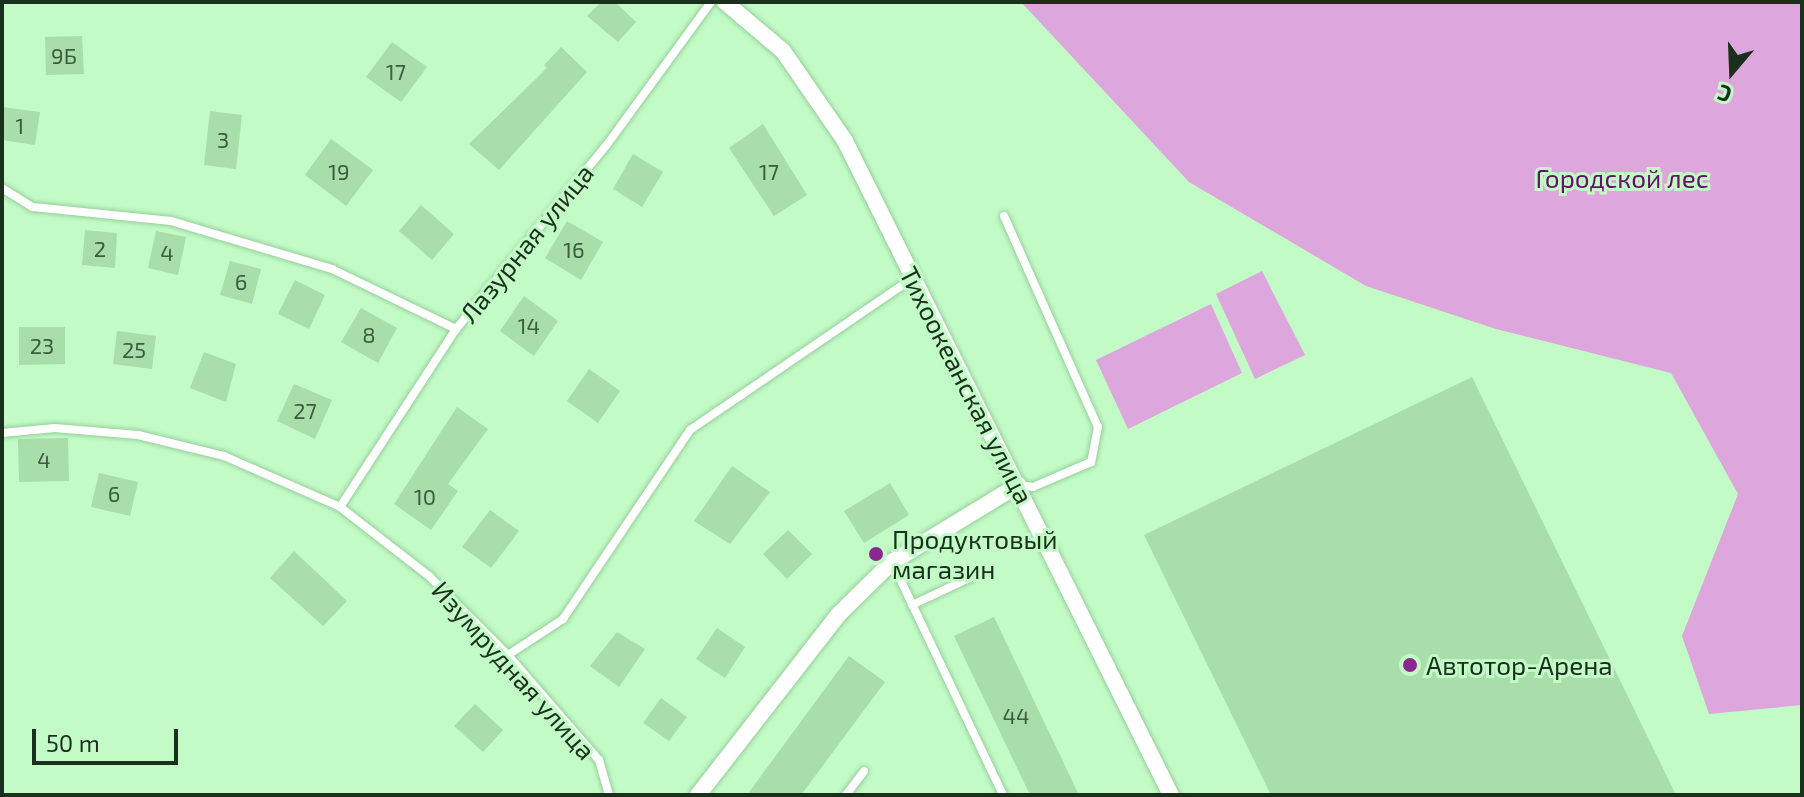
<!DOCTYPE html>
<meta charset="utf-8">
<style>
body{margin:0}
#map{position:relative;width:1804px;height:797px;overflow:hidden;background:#c2fbc6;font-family:"Exo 2",sans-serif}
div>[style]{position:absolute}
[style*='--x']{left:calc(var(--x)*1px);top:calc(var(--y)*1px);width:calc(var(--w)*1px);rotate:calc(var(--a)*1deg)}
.green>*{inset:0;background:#dda6dd}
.building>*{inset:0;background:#a7deaa}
.roads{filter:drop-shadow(0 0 2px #97ce9b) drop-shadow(0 0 2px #97ce9b)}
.service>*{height:8px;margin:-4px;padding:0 4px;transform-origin:4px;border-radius:4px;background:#fff}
.minor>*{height:16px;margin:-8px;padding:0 8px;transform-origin:8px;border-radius:8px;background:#fff}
.dots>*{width:22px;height:22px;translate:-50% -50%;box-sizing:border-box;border:4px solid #c2fbc6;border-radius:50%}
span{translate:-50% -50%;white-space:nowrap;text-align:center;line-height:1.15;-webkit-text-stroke:6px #c2fbc6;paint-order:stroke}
.number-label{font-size:22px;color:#3d5c40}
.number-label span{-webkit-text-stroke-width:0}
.park-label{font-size:26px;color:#641168}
.street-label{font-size:26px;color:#1a301c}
.poi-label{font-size:26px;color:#1a301c}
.left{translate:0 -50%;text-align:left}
.frame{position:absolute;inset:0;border:4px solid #1a301c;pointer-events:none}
.north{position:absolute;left:1692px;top:32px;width:80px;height:80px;-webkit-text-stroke:6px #c2fbc6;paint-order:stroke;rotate:199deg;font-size:22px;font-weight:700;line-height:32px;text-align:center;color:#1a301c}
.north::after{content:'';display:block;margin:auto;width:28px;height:36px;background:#1a301c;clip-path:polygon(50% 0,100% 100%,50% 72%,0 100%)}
.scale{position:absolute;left:32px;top:729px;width:146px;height:36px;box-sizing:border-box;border:4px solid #1a301c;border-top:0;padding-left:10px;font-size:24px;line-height:28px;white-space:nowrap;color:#1a301c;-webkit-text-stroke:6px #c2fbc6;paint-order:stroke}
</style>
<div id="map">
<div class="green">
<div style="clip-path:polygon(1021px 2px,1802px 2px,1802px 705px,1709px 714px,1682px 636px,1738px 494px,1671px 373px,1496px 329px,1366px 286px,1189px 182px)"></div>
<div style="clip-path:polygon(1262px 271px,1305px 355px,1255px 379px,1216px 294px)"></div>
<div style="clip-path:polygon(1211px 304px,1242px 373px,1128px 429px,1096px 360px)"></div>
</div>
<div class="building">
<div style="clip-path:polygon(601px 2px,615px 2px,636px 22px,618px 42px,587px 16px)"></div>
<div style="clip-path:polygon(82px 36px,84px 74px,46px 75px,45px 37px)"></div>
<div style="clip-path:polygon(392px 42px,427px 67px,401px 102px,366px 77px)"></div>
<div style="clip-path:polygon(561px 47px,587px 72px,499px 170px,469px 144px,547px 68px,544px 65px)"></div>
<div style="clip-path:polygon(2px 107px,40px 112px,35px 145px,2px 140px)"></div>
<div style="clip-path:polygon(210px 111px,242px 115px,236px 169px,204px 165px)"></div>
<div style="clip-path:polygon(763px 124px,807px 195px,774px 216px,729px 148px)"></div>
<div style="clip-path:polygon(331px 139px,373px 170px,346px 206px,305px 175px)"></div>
<div style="clip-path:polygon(633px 154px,663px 172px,642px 207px,613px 189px)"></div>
<div style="clip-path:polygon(421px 205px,454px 234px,432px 260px,399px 231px)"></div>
<div style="clip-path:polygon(567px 221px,603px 242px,581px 280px,545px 258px)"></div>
<div style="clip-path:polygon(85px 230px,117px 233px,115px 268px,82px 265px)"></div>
<div style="clip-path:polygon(156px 231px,186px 237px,178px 275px,148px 268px)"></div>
<div style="clip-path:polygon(230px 261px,261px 269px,252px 304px,220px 295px)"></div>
<div style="clip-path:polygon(295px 280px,325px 295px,309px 329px,278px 314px)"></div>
<div style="clip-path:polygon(524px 296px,558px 321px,534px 356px,500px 331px)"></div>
<div style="clip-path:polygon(361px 308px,397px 328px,378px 363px,341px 342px)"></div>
<div style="clip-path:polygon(19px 327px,65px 327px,65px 364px,19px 365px)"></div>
<div style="clip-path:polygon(117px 331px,156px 336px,152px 369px,113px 364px)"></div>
<div style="clip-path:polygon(204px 352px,236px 364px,226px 402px,190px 388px)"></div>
<div style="clip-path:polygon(589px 369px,620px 391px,598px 423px,567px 401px)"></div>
<div style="clip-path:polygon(1472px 377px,1676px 795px,1271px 795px,1144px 535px)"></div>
<div style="clip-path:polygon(294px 384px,332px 400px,315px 439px,277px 421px)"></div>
<div style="clip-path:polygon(457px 407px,488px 429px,448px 484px,458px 491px,431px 530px,394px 504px)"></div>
<div style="clip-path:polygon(68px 438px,69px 481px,19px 482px,18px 439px)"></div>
<div style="clip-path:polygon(732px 466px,770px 492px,730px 544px,694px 521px)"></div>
<div style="clip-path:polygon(99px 473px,138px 482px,130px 516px,91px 507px)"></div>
<div style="clip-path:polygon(890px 483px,909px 515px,864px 543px,844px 511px)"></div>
<div style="clip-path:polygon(490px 510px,519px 531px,491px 568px,462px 547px)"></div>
<div style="clip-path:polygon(788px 530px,812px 554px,787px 579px,763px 554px)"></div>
<div style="clip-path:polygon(294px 551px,347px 601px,323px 626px,270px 578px)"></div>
<div style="clip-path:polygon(994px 617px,1079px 795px,1030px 795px,954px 636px)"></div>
<div style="clip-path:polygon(717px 628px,745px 647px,725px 678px,696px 659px)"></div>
<div style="clip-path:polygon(617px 632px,645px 649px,619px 687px,590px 666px)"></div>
<div style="clip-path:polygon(849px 656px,885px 682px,801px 795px,747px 795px)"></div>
<div style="clip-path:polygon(661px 698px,687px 717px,669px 741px,643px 723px)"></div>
<div style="clip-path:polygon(475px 704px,503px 730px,483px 752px,454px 726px)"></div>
</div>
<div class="roads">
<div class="service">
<div style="--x:2;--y:188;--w:36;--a:32"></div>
<div style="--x:33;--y:207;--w:139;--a:5.8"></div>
<div style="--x:171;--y:221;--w:168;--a:16.6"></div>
<div style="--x:332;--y:269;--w:138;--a:25.8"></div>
<div style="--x:456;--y:329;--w:237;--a:-50.7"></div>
<div style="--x:606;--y:146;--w:178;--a:-53.9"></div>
<div style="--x:1004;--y:216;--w:231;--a:66"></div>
<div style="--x:1098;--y:427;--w:36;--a:101"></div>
<div style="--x:1091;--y:462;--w:63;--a:156.7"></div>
<div style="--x:1033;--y:487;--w:15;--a:-172"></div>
<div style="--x:2;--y:433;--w:53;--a:-5.4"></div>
<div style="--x:55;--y:428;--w:83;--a:4.8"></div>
<div style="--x:138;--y:435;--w:89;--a:13.7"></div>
<div style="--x:224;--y:456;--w:127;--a:23.7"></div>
<div style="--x:340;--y:507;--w:113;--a:37.8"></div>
<div style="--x:429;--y:576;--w:112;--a:45"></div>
<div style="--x:508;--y:655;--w:139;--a:49.1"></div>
<div style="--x:599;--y:760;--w:36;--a:74"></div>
<div style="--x:340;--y:507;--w:212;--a:-56.9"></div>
<div style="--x:892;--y:562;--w:258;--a:64.5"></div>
<div style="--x:912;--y:605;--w:77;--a:-25.2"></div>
<div style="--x:508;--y:655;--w:66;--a:-33.2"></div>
<div style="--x:563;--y:619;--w:228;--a:-56.1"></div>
<div style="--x:690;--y:430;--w:270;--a:-34.3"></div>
<div style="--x:846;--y:795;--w:30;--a:-53"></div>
</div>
<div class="minor">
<div style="--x:725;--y:2;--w:76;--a:40.2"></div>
<div style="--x:783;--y:51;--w:109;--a:55.4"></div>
<div style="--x:845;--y:141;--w:731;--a:63.51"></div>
<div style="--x:698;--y:795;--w:229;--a:-52.1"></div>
<div style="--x:839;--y:614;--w:74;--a:-44.5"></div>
<div style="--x:892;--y:562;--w:148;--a:-31.4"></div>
</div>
</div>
<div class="dots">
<div style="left:876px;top:554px;background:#8b2890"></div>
<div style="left:1410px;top:665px;background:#8b2890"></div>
</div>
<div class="number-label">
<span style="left:64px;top:56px">9Б</span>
<span style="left:396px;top:72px">17</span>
<span style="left:20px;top:126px">1</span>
<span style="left:223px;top:140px">3</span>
<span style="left:339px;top:172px">19</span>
<span style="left:769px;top:172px">17</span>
<span style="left:100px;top:249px">2</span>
<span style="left:574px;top:250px">16</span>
<span style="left:167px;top:253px">4</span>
<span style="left:241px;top:282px">6</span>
<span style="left:529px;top:326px">14</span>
<span style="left:369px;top:335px">8</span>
<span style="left:42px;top:346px">23</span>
<span style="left:134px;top:350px">25</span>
<span style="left:305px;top:411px">27</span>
<span style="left:44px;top:460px">4</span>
<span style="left:114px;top:494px">6</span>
<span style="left:425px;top:497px">10</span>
<span style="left:1016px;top:716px">44</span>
</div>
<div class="park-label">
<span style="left:1622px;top:178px">Городской лес</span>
</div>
<div class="street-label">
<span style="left:526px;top:243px;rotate:-51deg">Лазурная улица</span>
<span style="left:967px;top:385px;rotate:63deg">Тихоокеанская улица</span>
<span style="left:514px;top:670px;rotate:48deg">Изумрудная улица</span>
</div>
<div class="poi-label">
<span class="left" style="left:892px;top:554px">Продуктовый<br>магазин</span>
<span class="left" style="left:1426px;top:665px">Автотор-Арена</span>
</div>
<div class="frame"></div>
<div class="north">С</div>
<div class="scale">50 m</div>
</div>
